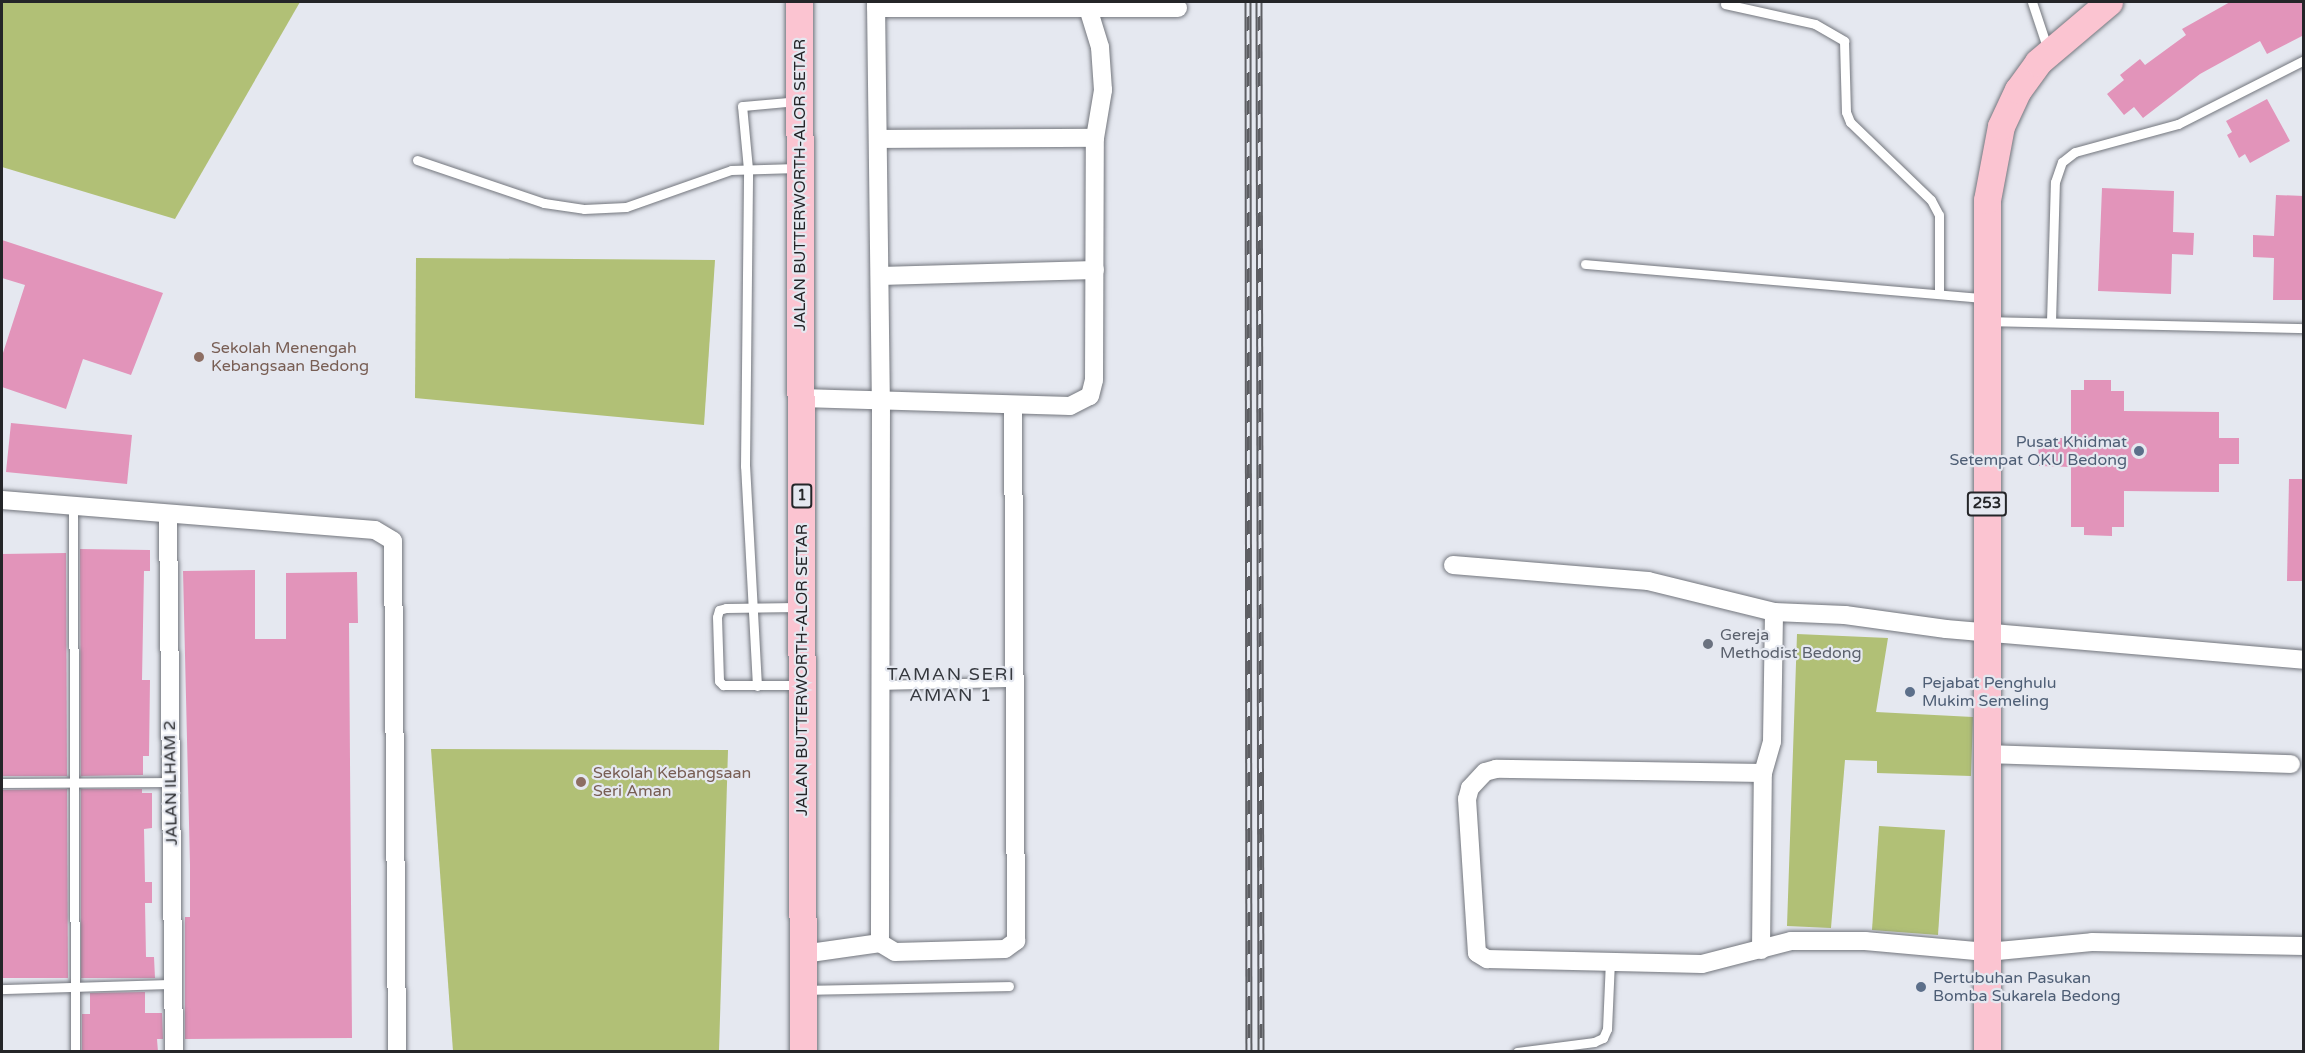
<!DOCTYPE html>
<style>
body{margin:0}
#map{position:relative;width:2305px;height:1053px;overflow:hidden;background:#e5e8f0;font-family:"Varela Round",sans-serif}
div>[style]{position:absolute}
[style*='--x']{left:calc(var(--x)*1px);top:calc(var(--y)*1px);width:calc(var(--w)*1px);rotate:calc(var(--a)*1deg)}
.green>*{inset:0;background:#b1c076}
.building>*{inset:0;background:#e294ba}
.roads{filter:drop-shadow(0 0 2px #73767d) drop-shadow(0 0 2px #73767d)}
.service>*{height:9px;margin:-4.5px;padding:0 4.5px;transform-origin:4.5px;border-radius:4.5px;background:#fff}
.minor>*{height:18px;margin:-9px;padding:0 9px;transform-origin:9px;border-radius:9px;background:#fff}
.primary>*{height:27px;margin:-13.5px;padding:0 13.5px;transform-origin:13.5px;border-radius:13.5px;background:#fbc4d1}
.rail>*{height:7px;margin-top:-3.5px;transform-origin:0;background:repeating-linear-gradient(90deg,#e5e8f0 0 14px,#5d5e63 0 28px);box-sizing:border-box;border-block:2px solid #5d5e63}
.dots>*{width:16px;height:16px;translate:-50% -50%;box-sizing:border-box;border:3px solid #e5e8f0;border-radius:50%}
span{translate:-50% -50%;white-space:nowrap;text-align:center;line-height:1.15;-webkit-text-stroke:4.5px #e5e8f0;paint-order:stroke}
.shield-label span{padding:2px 4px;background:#e5e8f0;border:2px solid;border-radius:4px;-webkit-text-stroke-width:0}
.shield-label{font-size:15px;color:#242528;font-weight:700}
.street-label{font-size:16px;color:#242528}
.education-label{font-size:16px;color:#785e54}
.left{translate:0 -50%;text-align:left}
.service-label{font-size:16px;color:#4e5e75}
.right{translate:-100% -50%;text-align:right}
.worship-label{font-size:16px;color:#5b616d}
.neighbourhood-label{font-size:18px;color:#36393f;letter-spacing:1.5px}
.frame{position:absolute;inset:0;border:3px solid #242528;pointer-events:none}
</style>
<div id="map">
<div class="green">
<div style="clip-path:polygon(2px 2px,300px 2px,175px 219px,2px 167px)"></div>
<div style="clip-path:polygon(416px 258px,715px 260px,704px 425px,415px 398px)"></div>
<div style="clip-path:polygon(1797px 634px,1888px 638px,1876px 712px,1973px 717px,1971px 776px,1877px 773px,1877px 761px,1845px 760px,1831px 928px,1787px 926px)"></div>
<div style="clip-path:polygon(431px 749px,728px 750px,719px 1051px,453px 1051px)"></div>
<div style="clip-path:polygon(1879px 826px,1945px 830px,1938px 935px,1872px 930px)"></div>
</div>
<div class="building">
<div style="clip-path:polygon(2230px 2px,2304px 2px,2304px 35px,2267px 54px,2260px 41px,2200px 74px,2143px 118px,2134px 107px,2124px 115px,2107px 94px,2124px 80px,2120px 75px,2140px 59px,2145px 65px,2186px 35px,2182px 29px)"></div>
<div style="clip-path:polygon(2267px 99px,2290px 141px,2250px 163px,2245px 154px,2239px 158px,2227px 135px,2232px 132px,2226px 121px)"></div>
<div style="clip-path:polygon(2102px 188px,2174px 191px,2173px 232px,2194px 233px,2193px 255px,2172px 254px,2171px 294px,2098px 291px)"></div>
<div style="clip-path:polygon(2276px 195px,2304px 196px,2304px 300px,2273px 300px,2274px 258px,2253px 257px,2253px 235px,2274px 236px)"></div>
<div style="clip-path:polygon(2px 240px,163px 293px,131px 375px,83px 359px,66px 409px,2px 387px,2px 356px,25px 285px,2px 278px)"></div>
<div style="clip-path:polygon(2084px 380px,2111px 380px,2111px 391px,2124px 391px,2124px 411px,2219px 412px,2219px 438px,2239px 438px,2239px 464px,2219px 464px,2219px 492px,2124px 491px,2124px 527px,2112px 527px,2112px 536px,2084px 535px,2084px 527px,2071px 527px,2071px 467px,2039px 466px,2038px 438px,2071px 438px,2071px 390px,2084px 390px)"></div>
<div style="clip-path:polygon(11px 423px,132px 435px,127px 484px,6px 472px)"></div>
<div style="clip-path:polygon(2289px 479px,2304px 479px,2304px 581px,2287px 581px)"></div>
<div style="clip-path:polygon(80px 549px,150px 550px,150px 571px,144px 571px,142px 680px,150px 680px,149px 756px,143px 756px,143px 775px,81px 776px)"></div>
<div style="clip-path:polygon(66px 553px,67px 776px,2px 776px,2px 554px)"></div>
<div style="clip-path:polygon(255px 570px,255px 639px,286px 639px,286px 573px,357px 572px,358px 623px,349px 623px,352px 1038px,185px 1039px,185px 917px,190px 917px,190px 865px,183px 571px)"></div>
<div style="clip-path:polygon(67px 789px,68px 978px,2px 978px,2px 790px)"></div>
<div style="clip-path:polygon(81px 789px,142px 789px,142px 793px,152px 793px,152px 828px,144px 829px,145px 882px,152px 882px,152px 903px,145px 903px,146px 957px,154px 957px,155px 978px,81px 978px)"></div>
<div style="clip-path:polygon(145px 992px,145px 1013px,162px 1013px,163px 1039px,157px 1039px,158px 1052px,82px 1052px,82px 1014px,90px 1014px,90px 993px)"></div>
</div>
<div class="roads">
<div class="service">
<div style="--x:2032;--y:2;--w:51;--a:71.6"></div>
<div style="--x:1725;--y:4;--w:92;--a:12.5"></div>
<div style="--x:1815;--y:24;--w:34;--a:30"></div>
<div style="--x:1844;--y:41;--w:71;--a:88.4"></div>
<div style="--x:1846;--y:112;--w:11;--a:68"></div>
<div style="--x:1850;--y:122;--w:112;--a:43.9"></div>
<div style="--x:1931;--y:200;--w:17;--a:62"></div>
<div style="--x:1939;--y:215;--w:79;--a:90"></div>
<div style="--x:417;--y:160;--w:134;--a:18.7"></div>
<div style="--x:544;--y:203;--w:40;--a:8.5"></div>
<div style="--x:584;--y:209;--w:42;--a:-2.7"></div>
<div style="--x:626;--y:207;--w:111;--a:-19.4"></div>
<div style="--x:731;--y:170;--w:66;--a:-1.7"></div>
<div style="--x:1585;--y:264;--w:401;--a:4.9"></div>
<div style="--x:1988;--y:321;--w:316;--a:1.3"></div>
<div style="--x:2051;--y:322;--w:140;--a:-88.4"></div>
<div style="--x:2055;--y:182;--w:21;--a:-71"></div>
<div style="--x:2062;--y:162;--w:16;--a:-38"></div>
<div style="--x:2075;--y:152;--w:107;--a:-15.2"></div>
<div style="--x:2178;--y:124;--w:141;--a:-26.9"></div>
<div style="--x:73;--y:507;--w:545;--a:89.79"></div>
<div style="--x:798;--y:607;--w:72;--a:179.2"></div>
<div style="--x:726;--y:608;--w:7;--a:164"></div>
<div style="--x:719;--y:610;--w:7;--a:106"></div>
<div style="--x:717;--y:617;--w:64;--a:88.2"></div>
<div style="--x:719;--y:681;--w:6;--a:45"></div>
<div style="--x:723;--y:685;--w:77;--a:0"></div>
<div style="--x:880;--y:685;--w:134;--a:-1.3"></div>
<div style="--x:757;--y:686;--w:220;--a:-93.1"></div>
<div style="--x:745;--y:466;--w:297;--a:-89.4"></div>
<div style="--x:748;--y:169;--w:63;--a:-95.4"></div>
<div style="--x:742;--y:106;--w:56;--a:-5.1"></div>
<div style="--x:2;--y:783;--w:169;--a:-0.3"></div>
<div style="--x:2;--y:989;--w:171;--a:-1.7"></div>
<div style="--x:804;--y:990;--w:205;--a:-1.1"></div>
<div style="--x:1517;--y:1052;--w:78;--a:-7.4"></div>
<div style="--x:1594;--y:1042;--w:10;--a:-24"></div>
<div style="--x:1603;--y:1038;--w:10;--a:-66"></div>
<div style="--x:1607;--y:1029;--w:69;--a:-87.5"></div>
</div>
<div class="minor">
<div style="--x:876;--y:2;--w:400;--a:89.3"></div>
<div style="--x:881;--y:402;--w:541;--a:90.11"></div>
<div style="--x:876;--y:8;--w:302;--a:0"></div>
<div style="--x:878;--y:139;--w:217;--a:-0.3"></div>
<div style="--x:880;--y:276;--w:215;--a:-1.6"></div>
<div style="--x:801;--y:398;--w:269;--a:1.7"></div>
<div style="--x:1070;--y:406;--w:22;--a:-27"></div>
<div style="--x:1090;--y:396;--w:16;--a:-76"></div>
<div style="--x:1094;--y:380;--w:242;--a:-89.8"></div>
<div style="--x:1095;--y:138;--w:49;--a:-80.5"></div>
<div style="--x:1103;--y:90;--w:43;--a:-94"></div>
<div style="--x:1100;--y:47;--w:41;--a:-107.1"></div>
<div style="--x:2;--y:500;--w:374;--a:4.6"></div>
<div style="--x:375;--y:530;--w:21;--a:31"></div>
<div style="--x:393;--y:541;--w:511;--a:89.55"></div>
<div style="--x:168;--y:515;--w:537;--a:89.36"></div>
<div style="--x:1453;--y:565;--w:196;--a:4.7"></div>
<div style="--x:1648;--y:581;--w:130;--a:13.8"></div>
<div style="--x:1774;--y:612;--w:71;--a:2.4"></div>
<div style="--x:1845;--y:615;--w:102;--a:7.9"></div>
<div style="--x:1946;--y:629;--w:359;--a:4.9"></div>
<div style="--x:1987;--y:754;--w:304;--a:1.9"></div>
<div style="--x:1763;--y:773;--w:267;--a:-179.1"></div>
<div style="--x:1496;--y:769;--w:11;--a:165"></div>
<div style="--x:1485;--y:772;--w:22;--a:133"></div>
<div style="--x:1470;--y:788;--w:11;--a:105"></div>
<div style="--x:1467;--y:799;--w:154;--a:86.3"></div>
<div style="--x:1477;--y:953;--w:12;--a:31"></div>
<div style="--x:1487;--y:959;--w:215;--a:1.3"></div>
<div style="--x:1702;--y:964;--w:92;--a:-14.5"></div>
<div style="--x:1791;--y:941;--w:74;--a:0"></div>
<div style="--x:1865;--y:941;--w:122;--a:5.2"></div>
<div style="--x:1987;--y:952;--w:105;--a:-5.4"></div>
<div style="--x:2092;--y:942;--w:212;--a:1.1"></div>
<div style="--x:1761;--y:950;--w:177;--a:-89.4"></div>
<div style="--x:1763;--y:773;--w:33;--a:-74"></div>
<div style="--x:1772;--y:741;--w:129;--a:-89.1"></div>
<div style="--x:803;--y:954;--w:78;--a:-8.1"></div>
<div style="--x:880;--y:943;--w:17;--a:31"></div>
<div style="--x:895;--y:952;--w:110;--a:-1.6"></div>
<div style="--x:1005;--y:949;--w:14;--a:-36"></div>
<div style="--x:1016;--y:941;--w:535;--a:-90.32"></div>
</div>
<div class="primary">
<div style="--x:799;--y:2;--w:1050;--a:89.78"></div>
<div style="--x:1987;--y:1052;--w:852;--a:-90"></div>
<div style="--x:1987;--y:200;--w:75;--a:-79.3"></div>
<div style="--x:2001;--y:126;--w:40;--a:-65"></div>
<div style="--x:2018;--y:90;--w:34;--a:-54"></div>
<div style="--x:2038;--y:62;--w:93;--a:-40.2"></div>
</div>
</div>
<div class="rail">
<div style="--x:1248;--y:2;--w:1050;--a:89.95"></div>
<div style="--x:1259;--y:2;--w:1050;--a:89.89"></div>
</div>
<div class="dots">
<div style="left:199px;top:357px;background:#8d6e63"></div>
<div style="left:2139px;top:451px;background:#5c6f8a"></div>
<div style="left:1708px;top:644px;background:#6b7280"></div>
<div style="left:1910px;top:692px;background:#5c6f8a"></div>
<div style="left:581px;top:782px;background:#8d6e63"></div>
<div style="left:1921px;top:987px;background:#5c6f8a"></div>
</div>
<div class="shield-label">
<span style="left:802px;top:496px">1</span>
<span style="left:1987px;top:504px">253</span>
</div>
<div class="street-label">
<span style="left:800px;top:185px;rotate:-90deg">JALAN BUTTERWORTH-ALOR SETAR</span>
<span style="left:802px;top:670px;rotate:-90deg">JALAN BUTTERWORTH-ALOR SETAR</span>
<span style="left:171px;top:783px;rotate:-91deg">JALAN ILHAM 2</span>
</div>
<div class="education-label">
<span class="left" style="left:211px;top:357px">Sekolah Menengah<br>Kebangsaan Bedong</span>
<span class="left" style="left:593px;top:782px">Sekolah Kebangsaan<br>Seri Aman</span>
</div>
<div class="service-label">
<span class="right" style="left:2127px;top:451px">Pusat Khidmat<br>Setempat OKU Bedong</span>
<span class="left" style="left:1922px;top:692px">Pejabat Penghulu<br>Mukim Semeling</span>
<span class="left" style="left:1933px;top:987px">Pertubuhan Pasukan<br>Bomba Sukarela Bedong</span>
</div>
<div class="worship-label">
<span class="left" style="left:1720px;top:644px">Gereja<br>Methodist Bedong</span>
</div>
<div class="neighbourhood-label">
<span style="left:951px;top:685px">TAMAN SERI<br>AMAN 1</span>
</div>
<div class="frame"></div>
</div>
